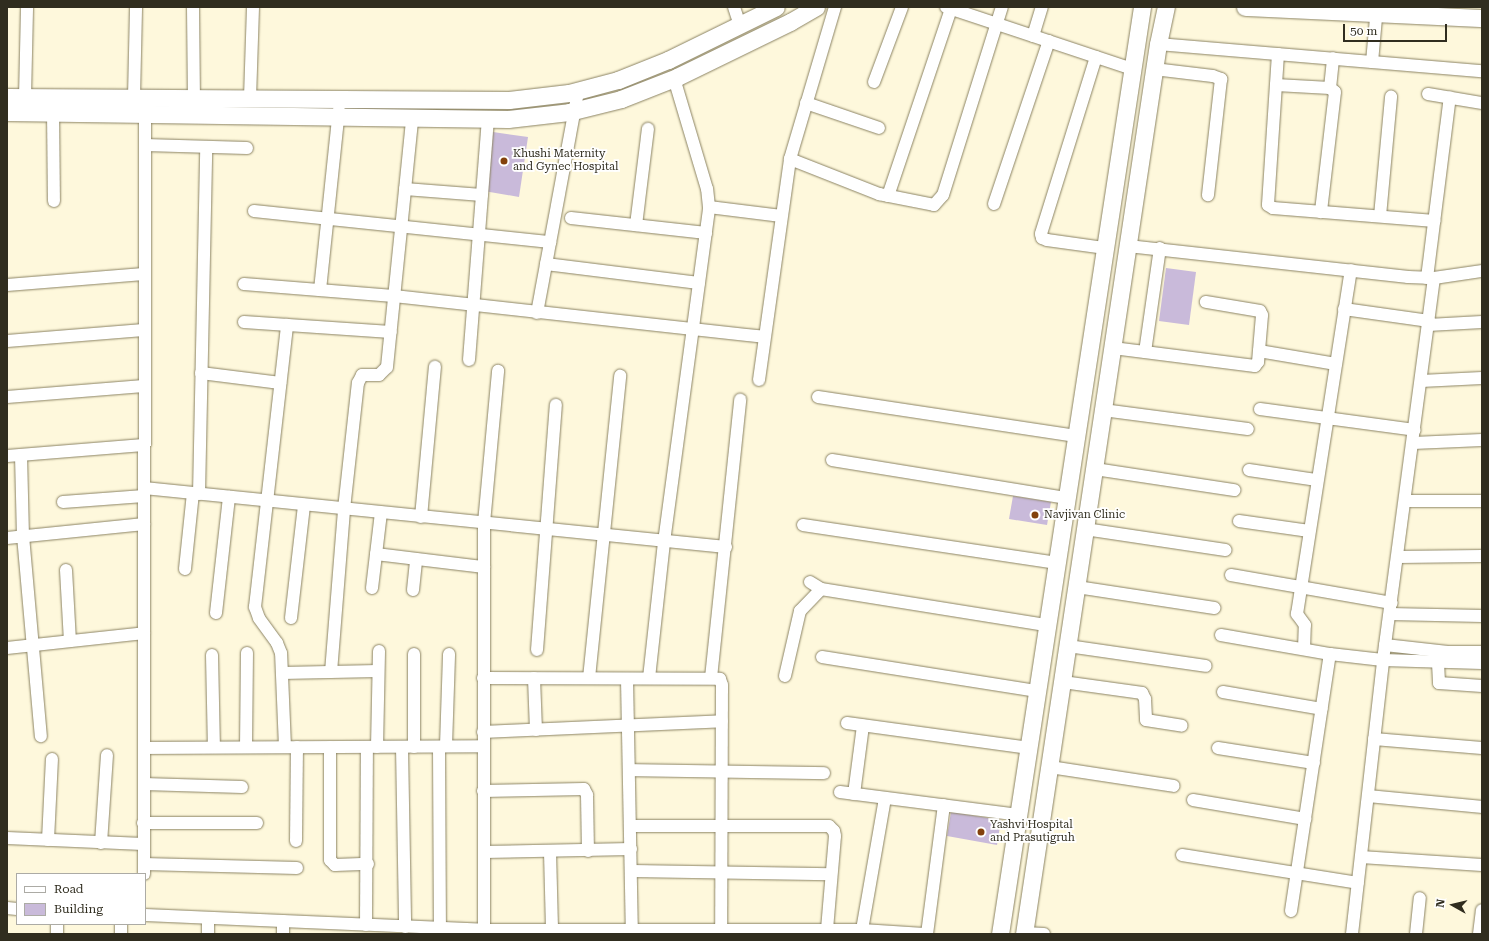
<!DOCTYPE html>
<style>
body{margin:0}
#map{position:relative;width:1489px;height:941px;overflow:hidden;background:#fef8dc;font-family:"Roboto Serif",serif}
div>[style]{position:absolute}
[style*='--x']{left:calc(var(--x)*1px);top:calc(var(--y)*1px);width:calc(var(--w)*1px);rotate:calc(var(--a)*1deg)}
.building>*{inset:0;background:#c9bada}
.roads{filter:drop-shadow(0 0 1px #8b8363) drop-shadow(0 0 1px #8b8363)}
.street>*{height:12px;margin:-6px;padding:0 6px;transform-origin:6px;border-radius:6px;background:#fff}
.secondary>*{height:17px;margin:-8.5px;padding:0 8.5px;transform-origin:8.5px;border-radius:8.5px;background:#fff}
.dots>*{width:11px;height:11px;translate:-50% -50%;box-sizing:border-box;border:2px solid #fff;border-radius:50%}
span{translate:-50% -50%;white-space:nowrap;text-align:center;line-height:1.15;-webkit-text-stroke:3.5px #fff;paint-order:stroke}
.poi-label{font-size:11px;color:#302d1f}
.left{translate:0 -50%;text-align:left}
.frame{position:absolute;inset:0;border:8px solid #302d1f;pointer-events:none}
.legend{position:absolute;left:16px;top:873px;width:130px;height:52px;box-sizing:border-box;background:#fff;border:1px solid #acaba5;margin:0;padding:5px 7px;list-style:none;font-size:12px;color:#302d1f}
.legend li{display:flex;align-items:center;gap:8px;height:20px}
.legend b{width:20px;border:1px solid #acaba5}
.north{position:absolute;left:1433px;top:885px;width:40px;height:40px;-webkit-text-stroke:3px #fff;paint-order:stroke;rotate:278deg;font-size:11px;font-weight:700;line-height:16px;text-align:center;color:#302d1f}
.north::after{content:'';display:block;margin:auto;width:14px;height:18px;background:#302d1f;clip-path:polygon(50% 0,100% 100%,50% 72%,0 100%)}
.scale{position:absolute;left:1343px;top:24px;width:104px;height:18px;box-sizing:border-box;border:2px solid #302d1f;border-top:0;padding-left:5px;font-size:12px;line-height:14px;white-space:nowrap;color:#302d1f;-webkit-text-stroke:3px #fff;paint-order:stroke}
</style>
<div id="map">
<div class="building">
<div style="clip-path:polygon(493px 132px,528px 137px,519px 197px,484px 191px)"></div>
<div style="clip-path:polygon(1166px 268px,1196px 272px,1189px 325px,1159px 321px)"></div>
<div style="clip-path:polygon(1013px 496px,1051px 502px,1047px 525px,1009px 519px)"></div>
<div style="clip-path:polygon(951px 812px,1001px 820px,997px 845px,947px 836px)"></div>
</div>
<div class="roads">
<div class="street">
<div style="--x:193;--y:7;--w:91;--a:89.4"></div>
<div style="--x:734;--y:7;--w:19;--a:72"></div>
<div style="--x:946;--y:7;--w:196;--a:18.4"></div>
<div style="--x:1033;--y:36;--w:30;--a:-73"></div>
<div style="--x:1158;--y:44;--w:325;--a:4.8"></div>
<div style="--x:1278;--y:54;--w:151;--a:93.8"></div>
<div style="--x:1268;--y:205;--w:6;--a:31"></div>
<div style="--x:1273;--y:208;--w:162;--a:4.6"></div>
<div style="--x:1096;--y:57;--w:185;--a:107.3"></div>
<div style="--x:1041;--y:234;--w:4;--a:76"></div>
<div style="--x:1042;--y:238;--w:5;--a:22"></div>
<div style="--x:1047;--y:240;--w:59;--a:7.9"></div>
<div style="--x:1372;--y:62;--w:55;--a:-84.8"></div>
<div style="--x:1154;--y:69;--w:59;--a:6.8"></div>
<div style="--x:1213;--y:76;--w:9;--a:21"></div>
<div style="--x:1221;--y:79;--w:117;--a:96.4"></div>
<div style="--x:874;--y:82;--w:80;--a:-69.5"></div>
<div style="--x:1276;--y:85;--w:54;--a:3.2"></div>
<div style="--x:1330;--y:88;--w:6;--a:39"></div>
<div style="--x:1335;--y:92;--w:121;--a:96.7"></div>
<div style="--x:1330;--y:88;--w:30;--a:-84"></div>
<div style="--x:1428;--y:94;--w:55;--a:9.5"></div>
<div style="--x:25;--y:97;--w:90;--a:-88.7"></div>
<div style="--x:134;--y:97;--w:90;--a:-88.7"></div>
<div style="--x:250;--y:98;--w:91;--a:-88.1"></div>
<div style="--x:806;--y:103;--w:77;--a:18.9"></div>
<div style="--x:53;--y:111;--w:90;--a:89.4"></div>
<div style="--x:145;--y:145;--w:102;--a:1.7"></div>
<div style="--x:790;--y:159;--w:96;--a:21.5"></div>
<div style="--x:879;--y:194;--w:56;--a:11.3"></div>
<div style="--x:934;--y:205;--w:13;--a:-48"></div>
<div style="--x:943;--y:195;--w:197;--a:-72.6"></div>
<div style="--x:405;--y:189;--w:77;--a:4.5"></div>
<div style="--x:888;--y:196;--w:197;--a:-71.4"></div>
<div style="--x:994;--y:204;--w:172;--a:-71.4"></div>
<div style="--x:709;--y:207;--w:73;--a:7.1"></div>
<div style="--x:254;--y:211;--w:298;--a:6"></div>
<div style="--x:1380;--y:216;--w:120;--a:-84.7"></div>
<div style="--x:571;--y:218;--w:136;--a:6.3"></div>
<div style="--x:636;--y:225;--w:97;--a:-82.9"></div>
<div style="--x:1128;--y:246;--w:282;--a:6.3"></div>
<div style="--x:1408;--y:277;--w:26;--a:2"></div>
<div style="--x:1434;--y:278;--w:49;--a:-8.3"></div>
<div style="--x:546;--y:264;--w:154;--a:7.1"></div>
<div style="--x:1427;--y:278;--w:182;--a:-82.8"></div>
<div style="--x:244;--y:284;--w:150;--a:4.6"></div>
<div style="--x:394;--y:296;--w:372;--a:6.3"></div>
<div style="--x:7;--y:285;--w:137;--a:-4.6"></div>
<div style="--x:320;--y:290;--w:181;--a:-84"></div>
<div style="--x:1344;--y:309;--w:86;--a:8"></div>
<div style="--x:537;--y:313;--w:226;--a:-79.5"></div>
<div style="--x:244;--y:322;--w:147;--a:3.9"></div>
<div style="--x:1428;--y:325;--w:54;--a:-3.2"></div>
<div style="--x:7;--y:341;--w:137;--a:-4.6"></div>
<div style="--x:1113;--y:348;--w:143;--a:7.2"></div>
<div style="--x:1255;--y:366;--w:5;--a:-53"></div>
<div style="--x:1258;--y:362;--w:47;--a:-85.1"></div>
<div style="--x:1262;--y:315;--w:4;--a:-117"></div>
<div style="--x:1260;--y:311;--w:55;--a:-170.5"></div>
<div style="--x:1259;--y:351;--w:78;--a:9.6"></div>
<div style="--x:1145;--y:352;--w:105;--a:-81.8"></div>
<div style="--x:469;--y:360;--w:242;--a:-85.5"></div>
<div style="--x:201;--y:373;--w:80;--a:7.2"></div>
<div style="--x:759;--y:380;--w:223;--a:-82"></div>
<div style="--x:790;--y:159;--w:159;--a:-73.5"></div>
<div style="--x:1421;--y:381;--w:61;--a:-2.8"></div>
<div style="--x:7;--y:397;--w:137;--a:-4.6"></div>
<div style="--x:818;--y:397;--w:261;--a:8.6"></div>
<div style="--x:1260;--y:409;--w:156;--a:7.7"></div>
<div style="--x:1103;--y:410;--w:146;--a:7.5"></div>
<div style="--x:1413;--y:443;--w:69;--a:-2.5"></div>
<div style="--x:21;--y:455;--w:81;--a:88.6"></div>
<div style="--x:23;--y:536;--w:201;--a:84.9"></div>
<div style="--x:7;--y:456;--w:137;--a:-4.6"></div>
<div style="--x:832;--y:460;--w:238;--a:9.2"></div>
<div style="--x:1095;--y:469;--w:141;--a:8.6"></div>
<div style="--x:1249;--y:470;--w:69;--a:8.4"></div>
<div style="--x:144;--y:488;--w:585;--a:5.79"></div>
<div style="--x:199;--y:494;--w:347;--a:-88.8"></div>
<div style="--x:1406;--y:501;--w:76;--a:0"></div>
<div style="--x:63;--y:502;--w:81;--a:-4.2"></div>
<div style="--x:421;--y:517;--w:151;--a:-84.7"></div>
<div style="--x:1239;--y:521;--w:71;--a:8.1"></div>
<div style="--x:803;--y:525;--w:257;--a:8.5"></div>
<div style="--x:1085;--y:529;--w:142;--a:8.5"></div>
<div style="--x:7;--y:538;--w:138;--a:-5.8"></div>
<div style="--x:376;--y:554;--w:109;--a:6.9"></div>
<div style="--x:1398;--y:557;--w:84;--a:-0.7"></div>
<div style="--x:185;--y:569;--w:76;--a:-84"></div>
<div style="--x:66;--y:570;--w:71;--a:86.8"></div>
<div style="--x:1231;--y:575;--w:163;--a:9.9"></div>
<div style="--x:810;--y:582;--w:13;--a:32"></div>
<div style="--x:821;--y:589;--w:229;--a:9.1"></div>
<div style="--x:1077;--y:587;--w:139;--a:8.7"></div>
<div style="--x:372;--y:588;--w:76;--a:-83.2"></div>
<div style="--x:413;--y:590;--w:31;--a:-84"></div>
<div style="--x:216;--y:613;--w:117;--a:-83.6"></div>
<div style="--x:1390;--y:614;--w:92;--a:1.2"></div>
<div style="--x:291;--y:618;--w:114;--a:-83.4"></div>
<div style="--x:1221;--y:635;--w:111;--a:9.9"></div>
<div style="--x:1330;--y:654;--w:53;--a:6.5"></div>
<div style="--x:1383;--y:660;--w:99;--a:1.7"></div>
<div style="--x:1385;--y:645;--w:63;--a:6.3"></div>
<div style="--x:1448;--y:652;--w:34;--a:0"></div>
<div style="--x:1068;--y:646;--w:139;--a:8.2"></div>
<div style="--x:7;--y:648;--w:138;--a:-6.2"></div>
<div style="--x:1304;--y:649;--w:24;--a:-88"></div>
<div style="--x:1305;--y:625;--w:14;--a:-126"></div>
<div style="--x:1297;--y:614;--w:348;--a:-81.1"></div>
<div style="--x:537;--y:650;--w:246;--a:-85.6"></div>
<div style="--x:212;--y:655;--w:92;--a:88.8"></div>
<div style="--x:822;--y:657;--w:218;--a:9"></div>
<div style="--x:1438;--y:663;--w:20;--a:87"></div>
<div style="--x:1439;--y:683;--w:43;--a:4"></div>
<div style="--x:331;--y:672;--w:164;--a:-85.4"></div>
<div style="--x:344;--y:509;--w:127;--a:-83.7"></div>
<div style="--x:358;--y:383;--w:9;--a:-63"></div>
<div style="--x:362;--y:375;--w:17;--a:0"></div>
<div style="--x:379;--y:375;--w:11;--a:-45"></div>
<div style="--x:387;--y:367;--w:249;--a:-84.2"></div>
<div style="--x:282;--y:673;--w:96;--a:-1.2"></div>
<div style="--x:785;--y:676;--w:67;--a:-77"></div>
<div style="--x:800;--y:611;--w:30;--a:-46"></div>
<div style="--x:483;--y:678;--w:237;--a:0.2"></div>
<div style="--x:720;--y:679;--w:6;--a:72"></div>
<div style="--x:722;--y:685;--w:245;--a:90.2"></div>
<div style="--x:534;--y:678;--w:52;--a:87.8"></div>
<div style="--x:589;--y:678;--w:304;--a:-84.1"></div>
<div style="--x:649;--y:678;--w:137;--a:-83.7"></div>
<div style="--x:664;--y:542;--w:338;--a:-82.3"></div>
<div style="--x:709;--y:207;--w:18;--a:-96"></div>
<div style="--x:707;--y:189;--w:116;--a:-106.6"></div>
<div style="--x:711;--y:678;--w:280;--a:-84"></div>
<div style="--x:627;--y:679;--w:251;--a:88.9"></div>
<div style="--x:1063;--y:682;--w:80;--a:7.9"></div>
<div style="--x:1142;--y:693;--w:7;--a:63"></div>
<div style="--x:1145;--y:699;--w:21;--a:87"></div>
<div style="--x:1146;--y:720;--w:36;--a:9"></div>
<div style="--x:1223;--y:692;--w:100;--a:9.7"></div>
<div style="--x:847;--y:723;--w:184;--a:7.8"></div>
<div style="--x:483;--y:732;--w:239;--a:-2.6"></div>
<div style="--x:1374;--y:739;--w:108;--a:4.8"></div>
<div style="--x:446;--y:746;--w:92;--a:-88.1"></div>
<div style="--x:246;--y:747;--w:94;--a:-89.4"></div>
<div style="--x:285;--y:747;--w:94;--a:-92.4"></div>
<div style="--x:281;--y:653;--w:11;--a:-112"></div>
<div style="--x:277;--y:643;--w:31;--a:-126"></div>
<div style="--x:259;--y:618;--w:12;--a:-110"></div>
<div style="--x:255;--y:607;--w:284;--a:-83.5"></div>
<div style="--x:330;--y:747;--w:113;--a:90"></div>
<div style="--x:330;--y:860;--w:7;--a:45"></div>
<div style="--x:335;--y:865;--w:33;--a:-2"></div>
<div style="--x:377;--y:747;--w:96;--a:-88.8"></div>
<div style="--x:402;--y:747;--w:180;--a:89"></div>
<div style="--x:414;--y:747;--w:93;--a:-90"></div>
<div style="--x:439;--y:747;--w:181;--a:89.7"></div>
<div style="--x:144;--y:748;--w:339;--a:-0.3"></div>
<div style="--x:1218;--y:748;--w:97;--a:8.9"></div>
<div style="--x:1050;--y:767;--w:125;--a:8.7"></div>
<div style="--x:629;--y:770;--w:195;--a:0.9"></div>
<div style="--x:144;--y:784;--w:98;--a:1.8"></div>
<div style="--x:483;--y:791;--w:101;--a:-1.1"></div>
<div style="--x:584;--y:789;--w:7;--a:63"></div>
<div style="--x:587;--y:795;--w:56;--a:89"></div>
<div style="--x:840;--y:792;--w:180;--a:7.3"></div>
<div style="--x:854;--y:794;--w:69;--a:-82.5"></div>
<div style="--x:1368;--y:796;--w:115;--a:5.5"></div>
<div style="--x:1193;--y:800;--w:114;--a:9.6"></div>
<div style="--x:143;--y:823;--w:114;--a:0"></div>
<div style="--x:630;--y:826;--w:199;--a:0"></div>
<div style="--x:829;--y:826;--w:7;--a:45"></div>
<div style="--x:834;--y:831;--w:5;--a:79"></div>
<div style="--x:835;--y:836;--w:94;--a:94.9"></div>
<div style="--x:7;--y:838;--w:136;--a:2.5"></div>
<div style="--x:48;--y:840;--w:81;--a:-87.2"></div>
<div style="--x:296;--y:841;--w:94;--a:-89.4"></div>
<div style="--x:101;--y:843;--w:88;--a:-86.1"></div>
<div style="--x:484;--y:852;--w:147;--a:-1.2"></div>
<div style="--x:550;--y:852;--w:78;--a:88.5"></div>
<div style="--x:1182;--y:855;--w:178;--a:9"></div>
<div style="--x:1361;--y:857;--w:121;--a:3.8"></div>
<div style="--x:144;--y:864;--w:153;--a:1.5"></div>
<div style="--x:631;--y:871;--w:200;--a:0.9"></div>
<div style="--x:144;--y:874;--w:768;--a:-89.93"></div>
<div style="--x:7;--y:908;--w:10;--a:6"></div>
<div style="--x:1291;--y:911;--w:260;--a:-81.4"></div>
<div style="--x:145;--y:915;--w:339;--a:2.5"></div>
<div style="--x:484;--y:930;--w:378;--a:0"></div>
<div style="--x:862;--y:930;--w:62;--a:3.7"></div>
<div style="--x:208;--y:918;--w:16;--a:90"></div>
<div style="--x:283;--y:921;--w:13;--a:90"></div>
<div style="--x:366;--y:925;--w:178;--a:-89.7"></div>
<div style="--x:484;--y:930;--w:407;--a:-90"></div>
<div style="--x:484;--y:523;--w:153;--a:-84.7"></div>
<div style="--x:862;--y:930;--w:134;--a:-80.1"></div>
<div style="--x:1024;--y:933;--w:20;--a:3"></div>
<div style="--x:57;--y:934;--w:10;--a:-90"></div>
<div style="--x:121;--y:934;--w:10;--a:-90"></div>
<div style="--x:927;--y:934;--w:130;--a:-82.5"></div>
<div style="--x:1352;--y:934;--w:276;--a:-83.5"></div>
<div style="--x:1383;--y:660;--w:385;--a:-82.4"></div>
<div style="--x:1416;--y:934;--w:36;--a:-84"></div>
<div style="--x:1479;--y:934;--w:24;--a:-83"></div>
</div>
<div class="secondary">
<div style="--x:1245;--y:7;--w:237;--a:2.7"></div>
<div style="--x:7;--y:97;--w:502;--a:0.34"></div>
<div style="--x:509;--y:100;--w:60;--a:-6.7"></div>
<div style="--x:569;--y:93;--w:51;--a:-14.9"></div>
<div style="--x:618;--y:80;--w:54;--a:-21.8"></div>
<div style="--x:668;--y:60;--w:120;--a:-26.1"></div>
<div style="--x:7;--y:112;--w:501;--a:0.8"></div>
<div style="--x:508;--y:119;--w:61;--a:-6.5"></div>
<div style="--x:569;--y:112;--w:54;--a:-14"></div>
<div style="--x:621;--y:99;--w:60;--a:-21.4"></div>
<div style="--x:677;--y:77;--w:126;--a:-26"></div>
<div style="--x:790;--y:22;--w:30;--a:-30"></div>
<div style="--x:1000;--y:934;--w:938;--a:-81.29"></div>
<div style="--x:1024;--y:934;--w:900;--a:-81.44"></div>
<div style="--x:1158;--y:44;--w:38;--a:-78"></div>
</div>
</div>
<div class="dots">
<div style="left:504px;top:161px;background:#83410c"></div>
<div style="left:1035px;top:515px;background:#83410c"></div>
<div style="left:981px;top:832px;background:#83410c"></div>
</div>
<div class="poi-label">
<span class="left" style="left:513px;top:161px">Khushi Maternity<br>and Gynec Hospital</span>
<span class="left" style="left:1044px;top:515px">Navjivan Clinic</span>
<span class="left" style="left:990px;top:832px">Yashvi Hospital<br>and Prasutigruh</span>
</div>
<div class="frame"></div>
<ul class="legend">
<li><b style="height:5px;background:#fff"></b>Road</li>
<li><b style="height:11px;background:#c9bada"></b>Building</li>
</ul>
<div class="north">N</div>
<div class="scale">50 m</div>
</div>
